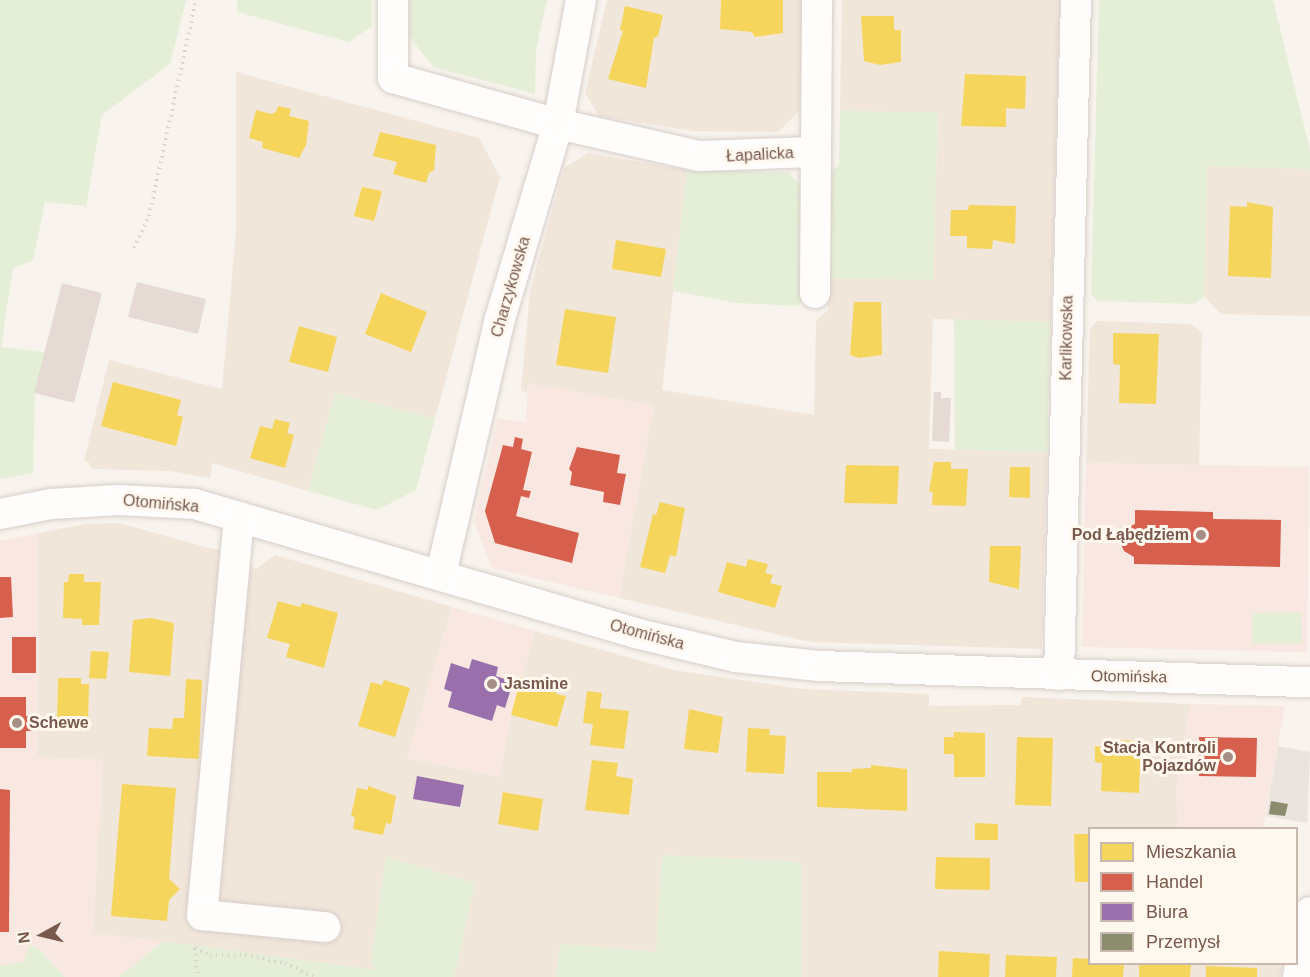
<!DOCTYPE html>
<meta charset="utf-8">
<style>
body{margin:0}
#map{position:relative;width:1310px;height:977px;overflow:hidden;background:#f8f3ed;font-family:Arial,sans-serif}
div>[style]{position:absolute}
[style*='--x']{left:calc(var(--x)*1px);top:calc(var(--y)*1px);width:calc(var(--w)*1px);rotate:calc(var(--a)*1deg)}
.residential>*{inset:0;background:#f1e6da}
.commercial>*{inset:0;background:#f8e8e1}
.industrial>*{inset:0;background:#ebe3dd}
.green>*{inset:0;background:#e5efd7}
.homes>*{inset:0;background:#f6d55c}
.shops>*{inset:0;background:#d6604d}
.offices>*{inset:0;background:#9970ab}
.industry>*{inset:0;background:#8c8c6e}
.building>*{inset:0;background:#e5dbd4}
.path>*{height:4px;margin-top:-2px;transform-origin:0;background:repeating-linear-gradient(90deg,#dbd2ce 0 1.5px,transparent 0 6px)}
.roads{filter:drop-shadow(0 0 2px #d7cec9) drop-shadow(0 0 2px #d7cec9)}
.minor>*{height:30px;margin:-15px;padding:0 15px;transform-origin:15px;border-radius:15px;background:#fefdfc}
.dots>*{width:16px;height:16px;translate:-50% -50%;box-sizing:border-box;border:3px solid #fff8ef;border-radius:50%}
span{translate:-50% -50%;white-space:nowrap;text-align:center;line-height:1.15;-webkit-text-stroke:6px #fff8ef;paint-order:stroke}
.street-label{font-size:16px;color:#78594b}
.poi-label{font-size:16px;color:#78594b;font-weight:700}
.right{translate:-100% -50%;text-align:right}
.left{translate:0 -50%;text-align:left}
.legend{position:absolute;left:1088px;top:827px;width:210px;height:138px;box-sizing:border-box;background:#fff8ef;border:2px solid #c9b8ad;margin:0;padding:8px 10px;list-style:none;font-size:18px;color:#78594b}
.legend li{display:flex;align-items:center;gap:12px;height:30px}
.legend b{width:30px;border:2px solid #c9b8ad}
.north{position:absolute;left:12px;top:905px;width:60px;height:60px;-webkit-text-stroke:4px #fff8ef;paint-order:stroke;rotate:262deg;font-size:16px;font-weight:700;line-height:24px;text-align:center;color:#78594b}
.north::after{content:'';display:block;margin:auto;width:21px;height:27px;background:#78594b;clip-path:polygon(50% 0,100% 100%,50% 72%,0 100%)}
</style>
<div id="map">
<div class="residential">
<div style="clip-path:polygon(607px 0,803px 0,800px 110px,778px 132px,692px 131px,599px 116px,585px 93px)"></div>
<div style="clip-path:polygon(842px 0,1060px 0,1051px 322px,933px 319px,929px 449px,1047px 452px,1042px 649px,810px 642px,619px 598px,654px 405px,528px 384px,527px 392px,521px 391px,530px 291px,564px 168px,588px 153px,687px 170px,662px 390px,814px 415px,816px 321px,828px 310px,829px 278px,933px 279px,938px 113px,840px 111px)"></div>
<div style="clip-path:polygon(236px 72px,479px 138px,500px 177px,435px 419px,335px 393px,308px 491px,212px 463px,210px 478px,169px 471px,92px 469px,88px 461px,84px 461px,109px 360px,222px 389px,236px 232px)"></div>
<div style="clip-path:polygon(1206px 166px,1310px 169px,1310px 316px,1221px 314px,1204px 296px)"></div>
<div style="clip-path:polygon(1098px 321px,1191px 324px,1202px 332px,1199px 465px,1086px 463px,1090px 328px)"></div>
<div style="clip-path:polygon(119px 523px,220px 551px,256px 569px,275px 555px,452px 607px,407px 758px,499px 777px,511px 715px,535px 631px,673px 670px,803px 689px,929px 694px,929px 706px,1021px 705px,1021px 697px,1190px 704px,1176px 788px,1178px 828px,1090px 828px,1090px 964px,1283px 964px,1280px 977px,801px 977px,801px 862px,663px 855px,656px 952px,560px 944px,556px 977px,454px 977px,475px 883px,386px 857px,371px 961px,377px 970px,93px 933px,103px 760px,37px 757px,38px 533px,85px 524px)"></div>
</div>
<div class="commercial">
<div style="clip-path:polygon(528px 383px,654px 405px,619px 598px,492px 568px,474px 521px,498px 418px,526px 423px)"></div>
<div style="clip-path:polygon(1086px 463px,1309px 467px,1307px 652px,1082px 647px)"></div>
<div style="clip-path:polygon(38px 533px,37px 757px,103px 760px,93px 933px,163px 941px,119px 977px,65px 977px,36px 946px,24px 961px,0 966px,0 541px)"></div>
<div style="clip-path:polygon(452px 607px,535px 631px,511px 715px,500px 777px,407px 758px)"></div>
<div style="clip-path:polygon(1190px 704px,1285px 706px,1263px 828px,1178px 828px,1176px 788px)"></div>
</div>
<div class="industrial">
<div style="clip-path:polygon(1278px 746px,1310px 752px,1307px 823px,1266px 816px)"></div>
</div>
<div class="green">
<div style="clip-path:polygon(0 0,186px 0,170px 64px,102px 115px,86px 206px,45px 202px,33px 261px,13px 268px,1px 347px,45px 352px,35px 393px,33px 473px,0 479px)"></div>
<div style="clip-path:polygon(237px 0,372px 0,372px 26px,349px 42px,237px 12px)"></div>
<div style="clip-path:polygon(410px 0,547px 0,536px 49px,535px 94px,433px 67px,409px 36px)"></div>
<div style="clip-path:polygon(1099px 0,1273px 0,1310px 150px,1310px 169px,1207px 166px,1204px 296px,1195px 304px,1098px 301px,1091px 294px)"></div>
<div style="clip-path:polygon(840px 111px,938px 112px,933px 280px,829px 278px,830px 173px,839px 165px)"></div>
<div style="clip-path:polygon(687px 170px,788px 172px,807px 192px,805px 297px,798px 306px,737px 303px,673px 291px)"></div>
<div style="clip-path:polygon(954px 319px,1051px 322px,1047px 452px,955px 450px)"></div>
<div style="clip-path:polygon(335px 393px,435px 419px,416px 490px,377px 510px,308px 491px)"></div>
<div style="clip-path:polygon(1301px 612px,1302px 643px,1252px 644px,1252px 613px)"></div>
<div style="clip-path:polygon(662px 855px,801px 862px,801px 977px,556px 977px,560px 944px,656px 952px)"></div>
<div style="clip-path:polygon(386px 857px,475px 883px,454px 977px,119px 977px,163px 941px,376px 970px,371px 961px)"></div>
<div style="clip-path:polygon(29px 946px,36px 946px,65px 977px,0 977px,0 966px,24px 961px)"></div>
</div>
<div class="homes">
<div style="clip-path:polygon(721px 0,783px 0,783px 33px,755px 37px,752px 32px,720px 29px)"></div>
<div style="clip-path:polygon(625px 6px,663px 15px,658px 36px,654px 38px,646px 88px,608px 79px,623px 31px,620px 30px)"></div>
<div style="clip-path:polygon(861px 16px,894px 16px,894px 30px,901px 30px,901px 62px,880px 65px,864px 61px)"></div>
<div style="clip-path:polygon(965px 74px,1026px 76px,1025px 109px,1006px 108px,1006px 127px,961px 126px)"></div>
<div style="clip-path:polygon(278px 106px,291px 109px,289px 116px,309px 121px,306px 145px,299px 158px,262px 148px,263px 142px,249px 138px,256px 110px,271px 114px,276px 112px)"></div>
<div style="clip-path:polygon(380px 132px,436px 145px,434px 170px,429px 173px,426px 183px,393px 174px,397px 162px,373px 156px)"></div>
<div style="clip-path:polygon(362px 187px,382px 191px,374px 221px,354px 216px)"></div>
<div style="clip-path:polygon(1247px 202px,1273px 207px,1271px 278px,1228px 276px,1230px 206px,1247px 207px)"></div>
<div style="clip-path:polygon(969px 205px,1016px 206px,1015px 244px,993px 240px,992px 249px,967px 248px,967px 236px,950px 236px,951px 210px,968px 210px)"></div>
<div style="clip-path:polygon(616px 240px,666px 249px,661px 277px,612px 269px)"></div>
<div style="clip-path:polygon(381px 293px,427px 312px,411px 352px,365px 334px)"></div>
<div style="clip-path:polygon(854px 302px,881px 302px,882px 355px,859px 358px,850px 355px)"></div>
<div style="clip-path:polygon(565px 309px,616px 317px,608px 373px,556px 365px)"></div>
<div style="clip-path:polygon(299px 326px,337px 337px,328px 372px,289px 362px)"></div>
<div style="clip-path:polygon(1113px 333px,1159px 334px,1156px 404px,1119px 403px,1120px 365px,1113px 364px)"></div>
<div style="clip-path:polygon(113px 382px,181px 400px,177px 415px,183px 417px,176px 446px,101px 426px)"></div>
<div style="clip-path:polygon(275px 419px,290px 423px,287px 433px,294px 435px,285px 468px,250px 458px,260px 426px,272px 429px)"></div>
<div style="clip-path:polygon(934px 462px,951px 462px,951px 469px,968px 469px,966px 506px,932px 505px,933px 492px,929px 492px)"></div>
<div style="clip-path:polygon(846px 465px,899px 466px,897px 504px,844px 503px)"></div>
<div style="clip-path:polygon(1010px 467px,1030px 467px,1030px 498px,1009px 497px)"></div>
<div style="clip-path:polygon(660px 502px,685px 508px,676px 557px,670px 555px,665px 573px,640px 567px,653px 514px,656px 515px)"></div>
<div style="clip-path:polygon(990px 546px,1021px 546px,1019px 589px,989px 582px)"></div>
<div style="clip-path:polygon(748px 559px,768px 564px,765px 573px,773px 575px,770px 583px,782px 586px,775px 608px,718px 592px,727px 562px,746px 567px)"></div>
<div style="clip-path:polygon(69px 574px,84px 574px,84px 582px,101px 582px,99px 625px,82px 625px,82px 619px,63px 618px,64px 582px,68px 582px)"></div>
<div style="clip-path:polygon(278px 601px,300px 607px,302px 603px,338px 613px,324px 668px,286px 657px,290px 644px,267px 638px)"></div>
<div style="clip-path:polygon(151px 618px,174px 623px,170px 676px,129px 672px,133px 620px)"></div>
<div style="clip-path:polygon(91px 651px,109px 652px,106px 679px,89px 678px)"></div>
<div style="clip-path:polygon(521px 677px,558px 687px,556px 694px,566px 696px,557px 727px,511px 715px)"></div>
<div style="clip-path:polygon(58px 678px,81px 678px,81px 684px,89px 684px,88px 723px,57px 723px)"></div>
<div style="clip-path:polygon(186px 679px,202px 680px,199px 759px,147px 756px,149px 728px,172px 729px,173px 718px,184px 718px)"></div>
<div style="clip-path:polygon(384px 680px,410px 688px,395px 737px,358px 726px,371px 682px,382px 685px)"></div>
<div style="clip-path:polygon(587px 691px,602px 693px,600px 708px,629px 711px,624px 749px,590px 745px,593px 724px,583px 723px)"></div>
<div style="clip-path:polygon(689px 709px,723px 717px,718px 753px,684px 749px)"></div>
<div style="clip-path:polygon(748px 728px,770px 729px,769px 735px,786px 736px,784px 774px,746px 772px)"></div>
<div style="clip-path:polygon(954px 732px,985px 733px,985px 777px,954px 777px,954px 754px,944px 754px,944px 737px,954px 737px)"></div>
<div style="clip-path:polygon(1017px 737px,1053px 738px,1051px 806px,1015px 805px)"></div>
<div style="clip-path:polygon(1103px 740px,1141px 741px,1139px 793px,1101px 791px,1102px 763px,1095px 762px,1095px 746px,1103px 747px)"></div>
<div style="clip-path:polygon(592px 760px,618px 763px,616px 776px,633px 779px,629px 815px,585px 810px)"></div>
<div style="clip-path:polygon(871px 765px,907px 769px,907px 811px,817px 807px,817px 772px,852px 772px,852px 769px,871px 768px)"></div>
<div style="clip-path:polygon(122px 784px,176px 788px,169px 879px,180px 889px,169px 900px,167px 921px,111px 916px)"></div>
<div style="clip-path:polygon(368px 786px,396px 796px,391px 824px,386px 823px,383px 835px,353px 829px,355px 817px,351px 816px,357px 788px,368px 790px)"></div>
<div style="clip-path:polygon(503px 792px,543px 799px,538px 831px,498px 824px)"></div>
<div style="clip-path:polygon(975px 823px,998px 824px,998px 840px,975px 840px)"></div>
<div style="clip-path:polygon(1074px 834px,1090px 834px,1090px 882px,1075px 882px)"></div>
<div style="clip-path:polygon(936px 857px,990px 858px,990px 890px,935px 889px)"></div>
<div style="clip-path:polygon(939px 951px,990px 954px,989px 977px,938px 977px)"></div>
<div style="clip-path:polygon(1006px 955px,1057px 957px,1056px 977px,1005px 977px)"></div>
<div style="clip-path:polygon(1073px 958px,1090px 959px,1090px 964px,1124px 964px,1123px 977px,1072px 977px)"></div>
<div style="clip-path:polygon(1139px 964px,1191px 965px,1190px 977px,1139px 977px)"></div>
<div style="clip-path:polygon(1206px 966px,1257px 968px,1257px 977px,1206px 977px)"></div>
</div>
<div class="shops">
<div style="clip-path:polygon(515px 437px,523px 439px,521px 449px,532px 452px,523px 490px,531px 491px,529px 498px,521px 496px,516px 516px,579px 533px,572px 563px,495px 543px,485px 511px,503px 445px,513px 447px)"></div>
<div style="clip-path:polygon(577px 447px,620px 455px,617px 473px,626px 474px,620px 505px,603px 502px,604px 492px,570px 485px,572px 472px,569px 469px)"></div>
<div style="clip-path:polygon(1135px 510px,1213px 512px,1213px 519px,1281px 520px,1280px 567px,1134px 564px,1134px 557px,1124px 551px,1119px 540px,1124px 529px,1135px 524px)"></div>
<div style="clip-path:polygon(0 577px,11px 577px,13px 617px,0 618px)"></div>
<div style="clip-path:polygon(12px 637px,36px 637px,36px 673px,12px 673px)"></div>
<div style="clip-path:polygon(0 697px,26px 697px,26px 716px,33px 716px,34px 731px,26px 731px,26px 748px,0 748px)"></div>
<div style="clip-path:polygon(1199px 737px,1257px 738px,1256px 777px,1199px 776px)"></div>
<div style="clip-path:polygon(0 789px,10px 790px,9px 932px,0 932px)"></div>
</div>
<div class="offices">
<div style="clip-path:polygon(472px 659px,498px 667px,496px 676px,513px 682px,505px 708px,497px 705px,492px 721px,448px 707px,452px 692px,444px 689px,451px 663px,469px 669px)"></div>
<div style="clip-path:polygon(417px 776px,464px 785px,460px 807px,413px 799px)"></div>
</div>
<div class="industry">
<div style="clip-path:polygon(1271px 801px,1288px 804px,1285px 816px,1269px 814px)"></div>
</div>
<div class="building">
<div style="clip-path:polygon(137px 282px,206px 299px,198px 334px,128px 317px)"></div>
<div style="clip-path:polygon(62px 283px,102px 293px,74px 403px,34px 393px)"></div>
<div style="clip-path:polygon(934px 392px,941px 392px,941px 398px,951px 398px,949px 442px,932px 441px)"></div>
</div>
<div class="path">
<div style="--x:134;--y:248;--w:35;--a:-65"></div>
<div style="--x:149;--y:216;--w:221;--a:-77.7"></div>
<div style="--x:195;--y:948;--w:17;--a:25"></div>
<div style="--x:210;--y:955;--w:35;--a:0"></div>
<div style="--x:245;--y:955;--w:41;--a:11.3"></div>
<div style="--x:285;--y:963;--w:32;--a:26"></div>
<div style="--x:195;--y:948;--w:29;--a:84"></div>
</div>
<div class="roads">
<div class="minor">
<div style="--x:393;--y:0;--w:78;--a:90"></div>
<div style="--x:393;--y:78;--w:171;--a:15.6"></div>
<div style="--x:558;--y:124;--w:145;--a:12.8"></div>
<div style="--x:699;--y:156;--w:114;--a:-2"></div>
<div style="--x:815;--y:293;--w:293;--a:-89.6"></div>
<div style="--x:0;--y:514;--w:52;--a:-11.1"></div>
<div style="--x:51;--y:504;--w:68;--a:-3.4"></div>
<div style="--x:119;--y:500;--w:76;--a:3"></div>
<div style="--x:195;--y:504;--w:459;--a:16.3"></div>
<div style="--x:635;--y:633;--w:104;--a:13.4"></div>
<div style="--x:736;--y:657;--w:83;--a:6.2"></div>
<div style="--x:819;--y:666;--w:491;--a:1.9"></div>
<div style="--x:239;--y:517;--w:400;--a:95.3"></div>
<div style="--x:202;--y:915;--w:124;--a:5.6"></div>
<div style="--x:441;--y:574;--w:259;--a:-77"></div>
<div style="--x:499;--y:322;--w:207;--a:-73.4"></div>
<div style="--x:558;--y:124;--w:126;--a:-79.5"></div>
<div style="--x:1059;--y:675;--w:675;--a:-88.56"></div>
<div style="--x:1298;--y:977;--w:66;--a:-79.5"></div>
</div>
</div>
<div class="dots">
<div style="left:1201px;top:535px;background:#a58f84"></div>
<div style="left:492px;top:684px;background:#a58f84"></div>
<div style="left:17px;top:723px;background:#a58f84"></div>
<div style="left:1228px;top:757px;background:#a58f84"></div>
</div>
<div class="street-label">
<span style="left:760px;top:155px;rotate:-3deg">Łapalicka</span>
<span style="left:511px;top:287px;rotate:-74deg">Charzykowska</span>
<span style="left:1067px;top:338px;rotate:-89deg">Karlikowska</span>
<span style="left:161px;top:504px;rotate:5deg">Otomińska</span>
<span style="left:647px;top:635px;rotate:15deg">Otomińska</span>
<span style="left:1129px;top:677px;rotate:1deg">Otomińska</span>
</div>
<div class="poi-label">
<span class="right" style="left:1189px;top:535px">Pod Łąbędziem</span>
<span class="left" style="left:504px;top:684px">Jasmine</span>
<span class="left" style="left:29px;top:723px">Schewe</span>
<span class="right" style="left:1216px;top:757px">Stacja Kontroli<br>Pojazdów</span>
</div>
<ul class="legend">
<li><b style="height:16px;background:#f6d55c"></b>Mieszkania</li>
<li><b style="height:16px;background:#d6604d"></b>Handel</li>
<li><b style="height:16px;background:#9970ab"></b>Biura</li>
<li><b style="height:16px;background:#8c8c6e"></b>Przemysł</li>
</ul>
<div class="north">N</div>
</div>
